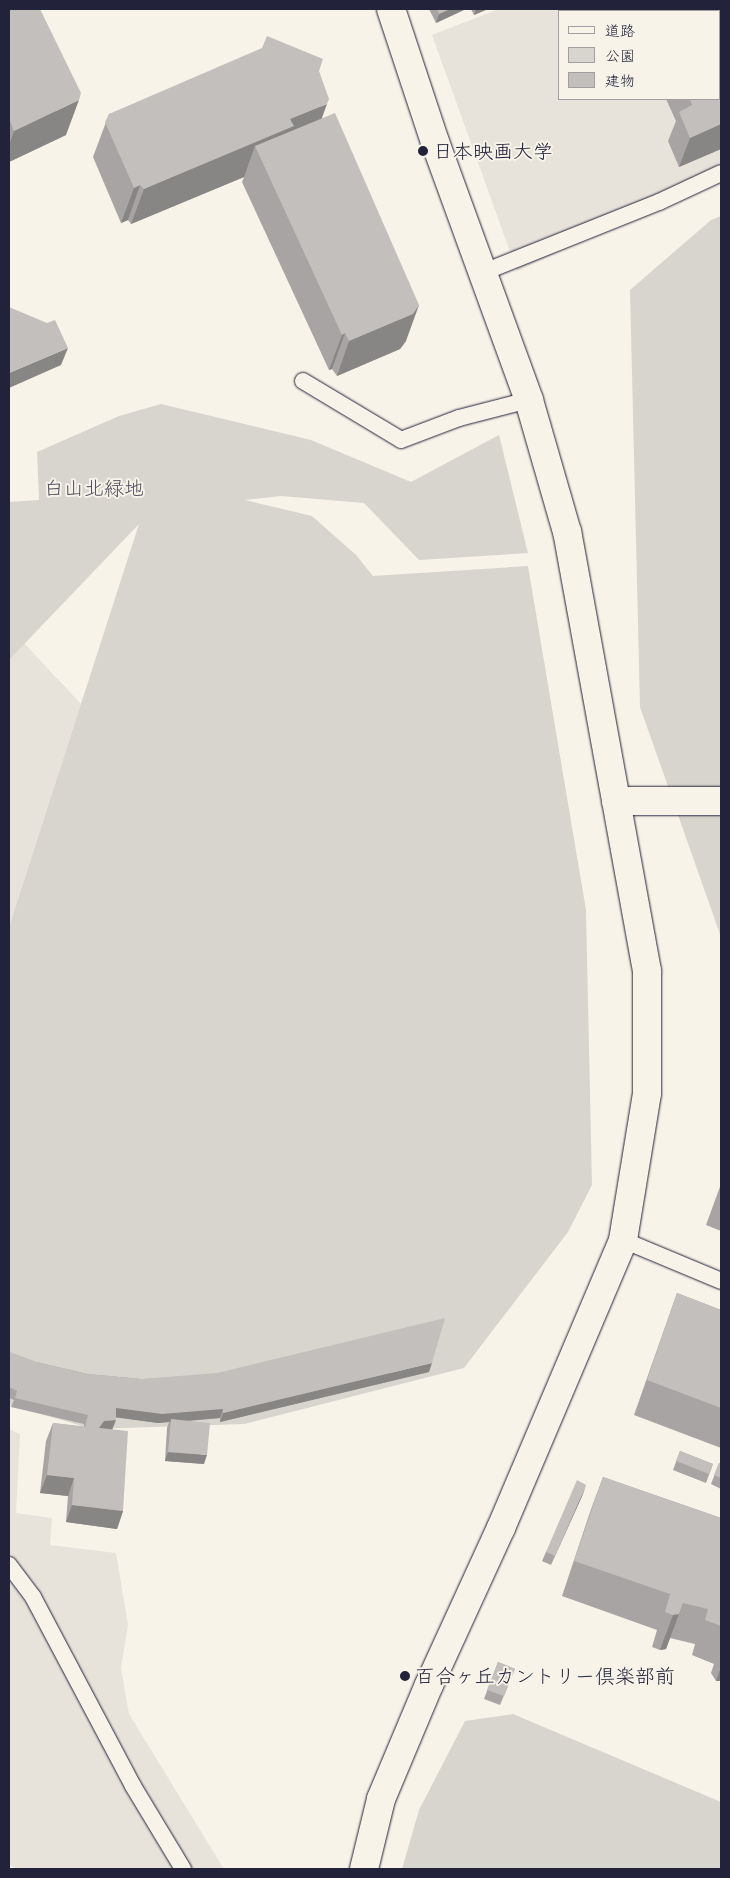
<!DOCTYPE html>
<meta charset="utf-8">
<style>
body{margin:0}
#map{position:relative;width:730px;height:1878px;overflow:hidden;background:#f7f3e8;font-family:Caveat,"Klee One",sans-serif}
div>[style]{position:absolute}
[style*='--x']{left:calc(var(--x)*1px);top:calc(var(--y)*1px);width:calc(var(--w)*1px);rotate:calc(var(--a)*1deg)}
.built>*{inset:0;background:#e7e3db}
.green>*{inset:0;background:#d8d5cf}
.roads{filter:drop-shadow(0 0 1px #22223b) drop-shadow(0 0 1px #22223b)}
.service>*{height:16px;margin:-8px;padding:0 8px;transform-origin:8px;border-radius:8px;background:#f7f3e8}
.minor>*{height:28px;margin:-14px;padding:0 14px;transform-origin:14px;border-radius:14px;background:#f7f3e8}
.tertiary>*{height:28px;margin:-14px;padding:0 14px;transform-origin:14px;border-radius:14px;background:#f7f3e8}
.wall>*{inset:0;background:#a7a4a3}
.shaded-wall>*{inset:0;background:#888684}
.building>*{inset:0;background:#c2bfbd}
.dots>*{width:14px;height:14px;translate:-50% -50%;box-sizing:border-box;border:2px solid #f7f3e8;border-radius:50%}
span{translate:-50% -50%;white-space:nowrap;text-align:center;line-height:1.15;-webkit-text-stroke:4px #f7f3e8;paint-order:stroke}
.poi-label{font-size:20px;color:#22223b}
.left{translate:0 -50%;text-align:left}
.park-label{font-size:20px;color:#504f60}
.frame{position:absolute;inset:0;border:10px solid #22223b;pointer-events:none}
.legend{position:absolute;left:558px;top:10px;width:162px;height:90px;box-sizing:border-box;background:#f7f3e8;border:1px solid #a29fa3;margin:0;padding:6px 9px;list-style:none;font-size:15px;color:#22223b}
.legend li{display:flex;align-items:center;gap:10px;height:25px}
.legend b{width:25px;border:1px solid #a29fa3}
</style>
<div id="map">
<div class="built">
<div style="clip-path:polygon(evenodd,499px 9px,721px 9px,721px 176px,517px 271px,432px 35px,499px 9px,559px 11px,719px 11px,719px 99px,559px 99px,559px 11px)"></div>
<div style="clip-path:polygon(9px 627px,81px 704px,9px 927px)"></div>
<div style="clip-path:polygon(9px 1429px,20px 1434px,16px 1513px,52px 1518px,50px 1545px,116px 1553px,128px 1625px,121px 1668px,129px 1714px,224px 1869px,17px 1869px,9px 1865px)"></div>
</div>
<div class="green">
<div style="clip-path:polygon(721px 216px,721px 937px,640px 707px,630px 290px,711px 220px)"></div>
<div style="clip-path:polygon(161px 404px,311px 440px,411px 482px,499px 435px,528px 553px,419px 560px,364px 503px,281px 496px,245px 500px,312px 516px,356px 555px,373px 576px,528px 566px,586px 910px,592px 1185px,568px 1232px,464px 1368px,244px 1424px,93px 1429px,9px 1405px,9px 927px,139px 524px,9px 660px,9px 502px,39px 500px,37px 452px,119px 416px)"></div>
<div style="clip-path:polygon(513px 1714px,721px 1802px,721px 1869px,402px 1869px,419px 1810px,465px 1721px)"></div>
</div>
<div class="roads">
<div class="service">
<div style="--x:484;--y:272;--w:188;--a:-21.8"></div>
<div style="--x:659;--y:202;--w:68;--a:-25.1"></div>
<div style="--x:303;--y:381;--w:114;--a:31"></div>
<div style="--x:401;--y:440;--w:62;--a:-20.8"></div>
<div style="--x:459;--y:418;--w:72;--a:-14.4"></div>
<div style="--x:623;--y:1240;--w:106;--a:22.7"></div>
<div style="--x:9;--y:1565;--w:40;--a:53"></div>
<div style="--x:33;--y:1597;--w:214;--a:62.1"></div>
<div style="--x:133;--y:1786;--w:97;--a:58.9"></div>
</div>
<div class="minor">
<div style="--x:616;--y:801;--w:105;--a:0"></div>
</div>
<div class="tertiary">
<div style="--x:364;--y:1869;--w:72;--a:-76.3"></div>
<div style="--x:381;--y:1799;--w:124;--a:-67.2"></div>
<div style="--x:429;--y:1685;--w:173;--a:-65.4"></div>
<div style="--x:501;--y:1528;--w:313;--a:-67"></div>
<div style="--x:623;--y:1240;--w:149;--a:-80.7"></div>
<div style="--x:647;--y:1093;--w:122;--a:-90"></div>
<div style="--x:647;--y:971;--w:446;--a:-100.3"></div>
<div style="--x:567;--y:532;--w:137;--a:-106.1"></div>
<div style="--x:529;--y:400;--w:275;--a:-110"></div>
<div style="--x:435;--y:142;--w:140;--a:-108.3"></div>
</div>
</div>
<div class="wall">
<div style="clip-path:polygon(9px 9px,66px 135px,9px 162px)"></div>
<div style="clip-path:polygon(429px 9px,466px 9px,436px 23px)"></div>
<div style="clip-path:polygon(471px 9px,488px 9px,474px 15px)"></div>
<div style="clip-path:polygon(319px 71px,322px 118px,406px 341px,400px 349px,337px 376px,332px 369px,329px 370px,242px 182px,244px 177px,131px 224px,128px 220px,121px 223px,93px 157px,109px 114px)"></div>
<div style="clip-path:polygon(666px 99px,719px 99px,721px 149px,679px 167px,668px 141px,676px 121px)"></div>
<div style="clip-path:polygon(721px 1184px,721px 1231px,706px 1225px)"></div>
<div style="clip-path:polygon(677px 1293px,721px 1310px,721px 1448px,634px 1415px)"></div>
<div style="clip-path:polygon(9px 1352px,36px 1362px,88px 1374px,141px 1379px,429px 1372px,220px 1422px,220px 1418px,189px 1421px,204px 1464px,165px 1461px,167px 1428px,169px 1422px,158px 1423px,116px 1417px,112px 1430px,123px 1511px,117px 1529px,66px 1522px,68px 1496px,40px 1493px,46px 1441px,53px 1423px,84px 1427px,84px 1424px,11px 1407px,14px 1400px,9px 1398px)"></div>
<div style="clip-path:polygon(680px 1451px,713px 1464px,706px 1483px,673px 1470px)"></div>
<div style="clip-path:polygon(719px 1463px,721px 1464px,721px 1489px,711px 1484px)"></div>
<div style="clip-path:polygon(603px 1477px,721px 1518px,721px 1681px,716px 1681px,711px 1673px,714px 1664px,692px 1655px,695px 1644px,670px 1638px,666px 1649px,660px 1650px,652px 1647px,657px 1630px,562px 1596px,590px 1512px)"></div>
<div style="clip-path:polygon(583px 1494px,551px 1565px,542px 1561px,546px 1552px)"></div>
<div style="clip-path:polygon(498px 1662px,515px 1669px,500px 1705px,484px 1699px)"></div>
</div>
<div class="shaded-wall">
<div style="clip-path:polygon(450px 9px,466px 9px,436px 23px,439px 14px)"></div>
<div style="clip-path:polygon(476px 9px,488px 9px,474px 15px)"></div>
<div style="clip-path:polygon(79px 100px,66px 135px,9px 162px,9px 145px,14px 131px)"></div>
<div style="clip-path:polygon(327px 104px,314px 140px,255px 146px,244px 177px,131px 224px,144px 189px,290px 119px)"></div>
<div style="clip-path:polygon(721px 124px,721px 149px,679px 167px,690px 138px)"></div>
<div style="clip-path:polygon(140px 185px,128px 220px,121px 223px,134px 188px)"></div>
<div style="clip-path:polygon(419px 305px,406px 341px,400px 349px,337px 376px,349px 341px)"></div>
<div style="clip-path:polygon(345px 333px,332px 369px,329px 370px,342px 335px)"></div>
<div style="clip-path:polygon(68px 348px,61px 365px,9px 388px,9px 373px)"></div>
<div style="clip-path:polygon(432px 1363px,429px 1372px,220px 1422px,223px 1413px)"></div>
<div style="clip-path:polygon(116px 1408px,223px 1409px,220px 1418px,170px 1422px,171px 1419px,169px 1422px,158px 1423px,113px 1417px)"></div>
<div style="clip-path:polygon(116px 1420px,112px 1430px,80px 1444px,104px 1421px)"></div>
<div style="clip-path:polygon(168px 1452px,207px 1455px,204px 1464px,165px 1461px)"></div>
<div style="clip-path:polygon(47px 1475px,74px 1478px,68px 1496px,40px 1493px)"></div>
<div style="clip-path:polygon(586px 1485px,583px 1494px,551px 1565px,555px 1556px)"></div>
<div style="clip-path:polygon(72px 1505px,123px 1511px,117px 1529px,66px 1522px)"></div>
<div style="clip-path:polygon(683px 1603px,666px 1649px,660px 1650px,673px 1615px)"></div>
<div style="clip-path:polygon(721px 1667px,721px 1681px,716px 1681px)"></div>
</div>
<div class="building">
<div style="clip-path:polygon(9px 9px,40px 9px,81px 93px,79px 100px,14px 131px,10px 121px,9px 121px)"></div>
<div style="clip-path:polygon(437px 9px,450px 9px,439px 14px)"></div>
<div style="clip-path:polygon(267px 36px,323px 59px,319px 71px,329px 99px,327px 104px,290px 119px,294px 126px,144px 189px,140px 185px,134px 188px,105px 122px,109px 114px,262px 48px)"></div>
<div style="clip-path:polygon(721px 47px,721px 124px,690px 138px,679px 112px,692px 105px,690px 99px,719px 99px,719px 48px)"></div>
<div style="clip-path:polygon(335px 113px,419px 305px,413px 314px,349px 341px,345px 333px,342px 335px,255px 146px)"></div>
<div style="clip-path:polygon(9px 307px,47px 323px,55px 320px,68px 348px,9px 373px)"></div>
<div style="clip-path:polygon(677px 1293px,721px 1310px,721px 1408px,647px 1380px)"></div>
<div style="clip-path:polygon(445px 1318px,432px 1363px,223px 1413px,223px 1409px,162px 1414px,116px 1408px,116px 1420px,104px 1421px,99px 1428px,85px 1427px,88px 1415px,15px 1398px,17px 1391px,9px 1387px,9px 1352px,36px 1362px,88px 1374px,141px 1379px,217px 1373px)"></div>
<div style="clip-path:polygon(171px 1419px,210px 1423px,207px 1455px,168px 1452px)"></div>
<div style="clip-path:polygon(53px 1423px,128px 1431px,123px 1511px,72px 1505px,74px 1478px,47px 1475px)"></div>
<div style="clip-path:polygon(680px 1451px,713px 1464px,709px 1474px,676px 1461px)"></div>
<div style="clip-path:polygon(719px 1463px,721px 1464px,721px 1478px,714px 1475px)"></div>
<div style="clip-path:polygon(603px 1477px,721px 1518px,721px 1626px,705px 1620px,708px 1609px,683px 1603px,679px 1614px,673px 1615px,665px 1612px,670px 1594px,574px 1561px)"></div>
<div style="clip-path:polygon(577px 1480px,586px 1485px,555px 1556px,546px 1552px)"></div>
<div style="clip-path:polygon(498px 1662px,515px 1669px,504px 1696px,487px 1690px)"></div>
</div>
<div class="dots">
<div style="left:423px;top:151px;background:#22223b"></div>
<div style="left:405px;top:1676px;background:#22223b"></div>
</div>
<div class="poi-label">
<span class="left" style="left:433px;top:151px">日本映画大学</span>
<span class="left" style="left:415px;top:1676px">百合ヶ丘カントリー倶楽部前</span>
</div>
<div class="park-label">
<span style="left:94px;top:488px">白山北緑地</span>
</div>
<div class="frame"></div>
<ul class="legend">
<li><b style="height:6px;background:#f7f3e8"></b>道路</li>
<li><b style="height:14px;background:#d8d5cf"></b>公園</li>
<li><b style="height:14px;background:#c2bfbd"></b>建物</li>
</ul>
</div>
